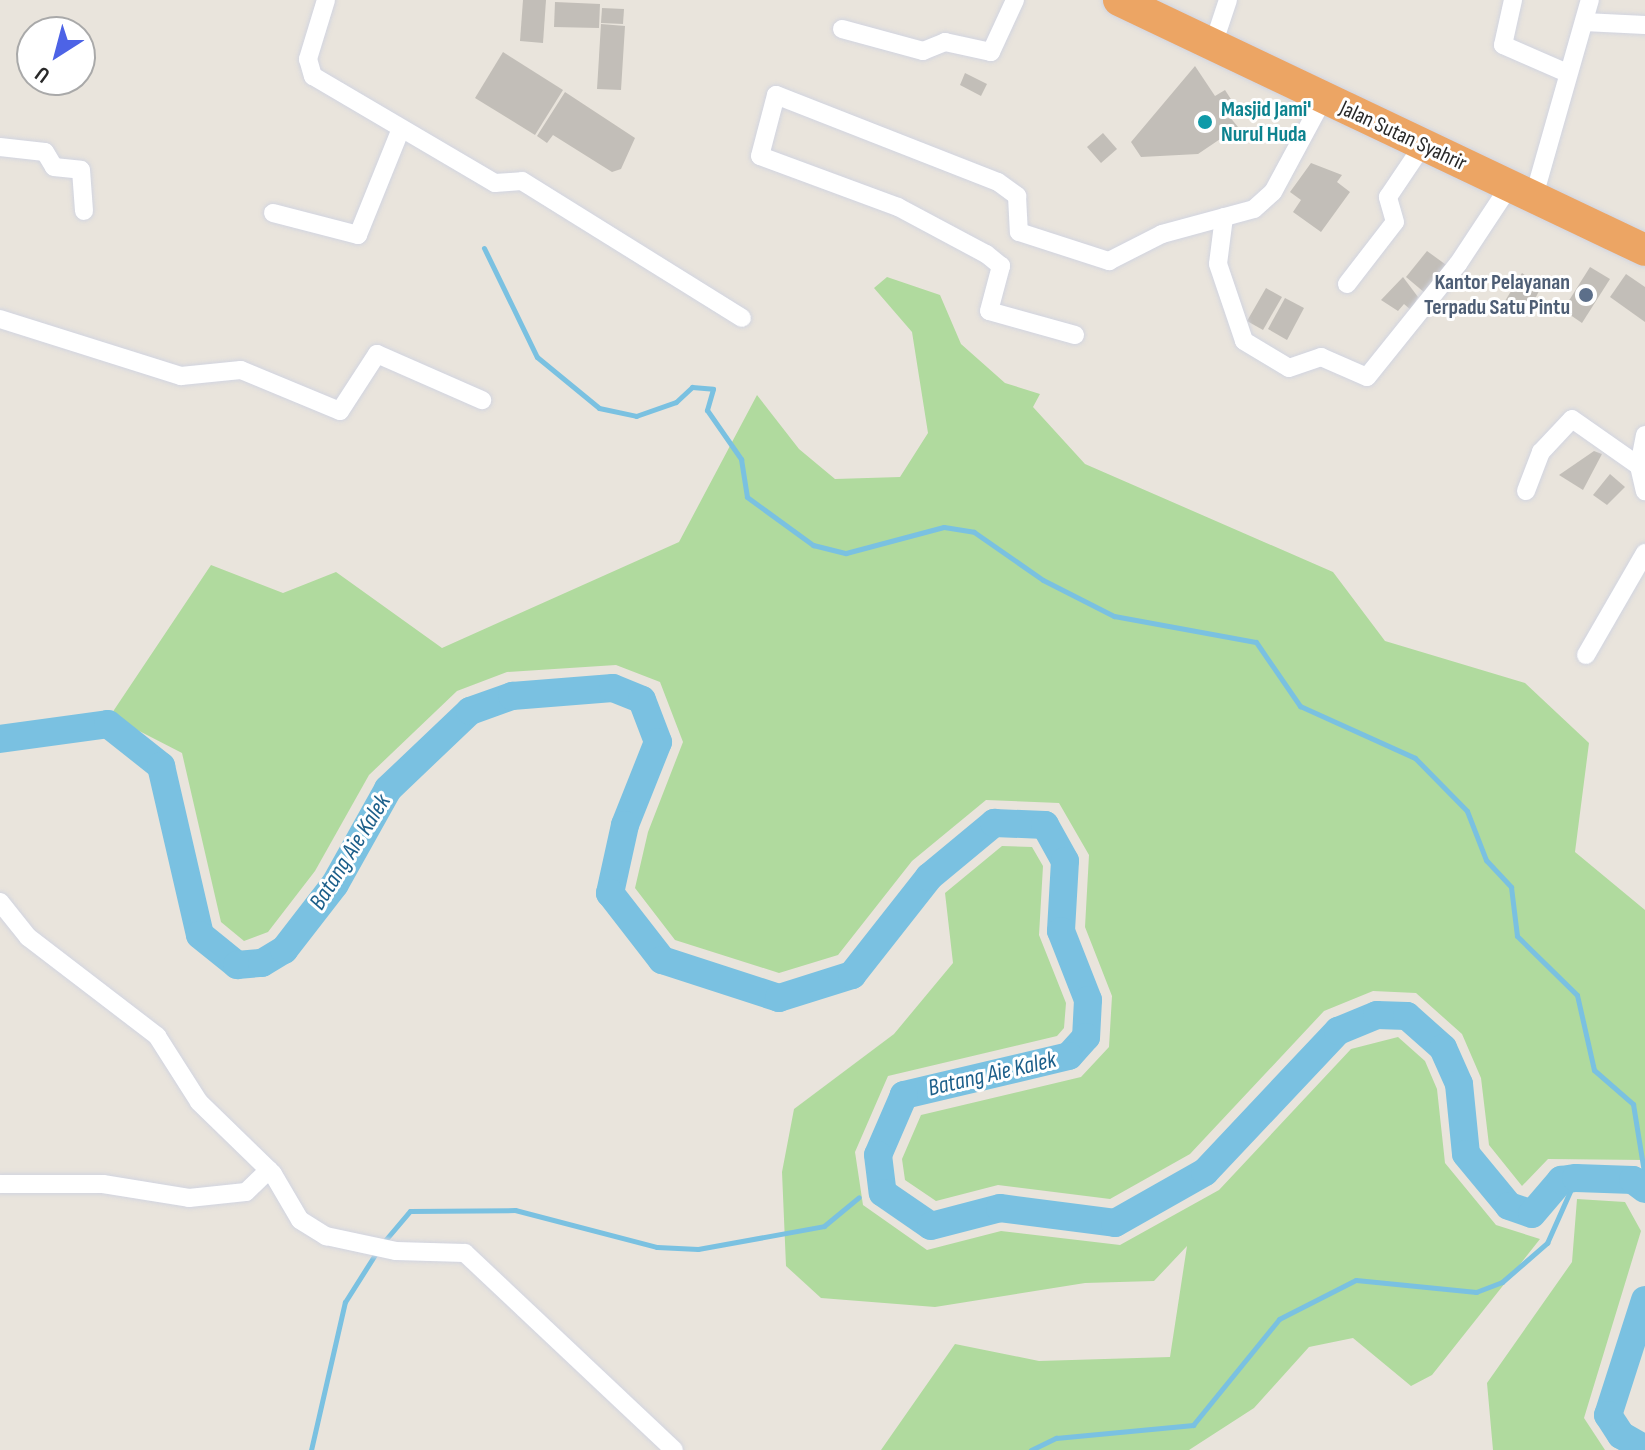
<!DOCTYPE html>
<style>
body{margin:0}
#map{position:relative;width:1645px;height:1450px;overflow:hidden;background:#e9e4dc;font-family:"Sofia Sans Condensed",sans-serif}
div>[style]{position:absolute}
[style*='--x']{left:calc(var(--x)*1px);top:calc(var(--y)*1px);width:calc(var(--w)*1px);rotate:calc(var(--a)*1deg)}
.green>*{inset:0;background:#b0da9e}
.stream>*{height:5px;margin:-2.5px;padding:0 2.5px;transform-origin:2.5px;border-radius:2.5px;background:#7ac1e1}
.river>*{height:28px;margin:-14px;padding:0 14px;transform-origin:14px;border-radius:14px;background:#7ac1e1}
.building>*{inset:0;background:#c2beb8}
.roads{filter:drop-shadow(0 0 2px #d1d4e0) drop-shadow(0 0 2px #d1d4e0)}
.street>*{height:18px;margin:-9px;padding:0 9px;transform-origin:9px;border-radius:9px;background:#fff}
.highway>*{height:32px;margin:-16px;padding:0 16px;transform-origin:16px;border-radius:16px;background:#eca564}
.dots>*{width:22px;height:22px;translate:-50% -50%;box-sizing:border-box;border:4px solid #fff;border-radius:50%}
span{translate:-50% -50%;white-space:nowrap;text-align:center;line-height:1.15;-webkit-text-stroke:6px #fff;paint-order:stroke}
.culture-label{font-size:22px;color:#0d838f;font-weight:700}
.left{translate:0 -50%;text-align:left}
.street-label{font-size:22px;color:#292929}
.service-label{font-size:22px;color:#4e5e75;font-weight:700}
.right{translate:-100% -50%;text-align:right}
.water-label{font-size:24px;color:#1c5f8a;font-style:italic}
.north{position:absolute;left:16px;top:16px;width:80px;height:80px;box-sizing:border-box;background:#fff;border:2px solid #a9a9a9;border-radius:50%;rotate:216deg;font-size:22px;font-weight:700;line-height:32px;text-align:center;color:#292929}
.north::after{content:'';display:block;margin:auto;width:28px;height:36px;background:#4d63e6;clip-path:polygon(50% 0,100% 100%,50% 72%,0 100%)}
</style>
<div id="map">
<div class="green">
<div style="clip-path:polygon(887px 277px,940px 295px,961px 344px,1005px 383px,1040px 394px,1033px 407px,1085px 464px,1333px 572px,1385px 641px,1525px 683px,1589px 743px,1575px 852px,1645px 910px,1645px 1160px,1548px 1159px,1522px 1186px,1489px 1145px,1481px 1078px,1462px 1034px,1416px 993px,1373px 991px,1324px 1011px,1190px 1154px,1110px 1199px,998px 1185px,936px 1201px,905px 1180px,902px 1159px,921px 1115px,1081px 1077px,1109px 1047px,1112px 996px,1085px 927px,1089px 855px,1059px 803px,986px 800px,912px 861px,838px 955px,779px 973px,675px 940px,635px 888px,648px 832px,683px 742px,660px 682px,616px 665px,507px 672px,457px 691px,369px 775px,315px 871px,268px 932px,244px 941px,221px 922px,182px 753px,110px 716px,211px 565px,283px 593px,336px 572px,442px 648px,679px 542px,757px 395px,799px 449px,835px 479px,900px 477px,928px 433px,912px 332px,874px 288px)"></div>
<div style="clip-path:polygon(1002px 846px,1032px 847px,1043px 866px,1039px 935px,1066px 1003px,1064px 1028px,1057px 1036px,888px 1076px,855px 1152px,863px 1205px,927px 1250px,1001px 1231px,1120px 1245px,1219px 1190px,1351px 1049px,1398px 1037px,1425px 1061px,1437px 1089px,1445px 1163px,1496px 1225px,1540px 1239px,1432px 1375px,1411px 1386px,1353px 1338px,1309px 1347px,1254px 1408px,1189px 1450px,881px 1450px,955px 1344px,1039px 1361px,1170px 1357px,1187px 1246px,1154px 1281px,1085px 1283px,935px 1307px,821px 1298px,786px 1266px,782px 1172px,794px 1109px,894px 1034px,953px 963px,945px 893px)"></div>
<div style="clip-path:polygon(1577px 1199px,1625px 1202px,1641px 1231px,1584px 1418px,1605px 1450px,1493px 1450px,1487px 1383px,1572px 1262px)"></div>
</div>
<div class="stream">
<div style="--x:484;--y:248;--w:121;--a:64.1"></div>
<div style="--x:537;--y:357;--w:80;--a:39.4"></div>
<div style="--x:599;--y:408;--w:38;--a:12"></div>
<div style="--x:636;--y:416;--w:42;--a:-19.3"></div>
<div style="--x:676;--y:402;--w:22;--a:-43"></div>
<div style="--x:692;--y:387;--w:21;--a:5"></div>
<div style="--x:713;--y:389;--w:22;--a:106"></div>
<div style="--x:707;--y:410;--w:60;--a:55.2"></div>
<div style="--x:741;--y:459;--w:38;--a:81"></div>
<div style="--x:747;--y:497;--w:82;--a:36"></div>
<div style="--x:813;--y:545;--w:34;--a:14"></div>
<div style="--x:846;--y:553;--w:101;--a:-14.9"></div>
<div style="--x:944;--y:527;--w:30;--a:9"></div>
<div style="--x:974;--y:532;--w:84;--a:34.8"></div>
<div style="--x:1043;--y:580;--w:80;--a:26.9"></div>
<div style="--x:1114;--y:616;--w:144;--a:10.4"></div>
<div style="--x:1256;--y:642;--w:78;--a:55.5"></div>
<div style="--x:1300;--y:706;--w:126;--a:24.3"></div>
<div style="--x:1415;--y:758;--w:74;--a:45.5"></div>
<div style="--x:1467;--y:811;--w:53;--a:68.8"></div>
<div style="--x:1486;--y:860;--w:37;--a:47"></div>
<div style="--x:1511;--y:887;--w:49;--a:83"></div>
<div style="--x:1517;--y:936;--w:84;--a:44.5"></div>
<div style="--x:1577;--y:995;--w:77;--a:77.2"></div>
<div style="--x:1594;--y:1070;--w:52;--a:41.1"></div>
<div style="--x:1633;--y:1104;--w:75;--a:80.8"></div>
<div style="--x:382;--y:1244;--w:43;--a:-49.7"></div>
<div style="--x:410;--y:1211;--w:105;--a:-0.5"></div>
<div style="--x:515;--y:1210;--w:147;--a:14.6"></div>
<div style="--x:657;--y:1247;--w:41;--a:2.8"></div>
<div style="--x:698;--y:1249;--w:128;--a:-10.3"></div>
<div style="--x:824;--y:1226;--w:45;--a:-39.6"></div>
<div style="--x:311;--y:1450;--w:152;--a:-77.1"></div>
<div style="--x:345;--y:1302;--w:58;--a:-57.7"></div>
<div style="--x:1031;--y:1450;--w:28;--a:-26"></div>
<div style="--x:1056;--y:1438;--w:138;--a:-5.4"></div>
<div style="--x:1193;--y:1425;--w:136;--a:-50.9"></div>
<div style="--x:1279;--y:1319;--w:86;--a:-26.9"></div>
<div style="--x:1356;--y:1280;--w:121;--a:5.7"></div>
<div style="--x:1476;--y:1292;--w:28;--a:-21"></div>
<div style="--x:1502;--y:1282;--w:60;--a:-40.9"></div>
<div style="--x:1547;--y:1243;--w:71;--a:-66"></div>
</div>
<div class="river">
<div style="--x:0;--y:739;--w:109;--a:-7.9"></div>
<div style="--x:108;--y:724;--w:68;--a:38.4"></div>
<div style="--x:161;--y:766;--w:173;--a:77"></div>
<div style="--x:200;--y:935;--w:48;--a:39"></div>
<div style="--x:237;--y:965;--w:25;--a:-5"></div>
<div style="--x:262;--y:963;--w:26;--a:-31"></div>
<div style="--x:284;--y:950;--w:83;--a:-52.3"></div>
<div style="--x:335;--y:884;--w:109;--a:-60.8"></div>
<div style="--x:388;--y:789;--w:113;--a:-43.6"></div>
<div style="--x:470;--y:711;--w:45;--a:-19.7"></div>
<div style="--x:512;--y:696;--w:101;--a:-4.5"></div>
<div style="--x:613;--y:688;--w:31;--a:22"></div>
<div style="--x:642;--y:700;--w:45;--a:69.1"></div>
<div style="--x:658;--y:742;--w:89;--a:111.7"></div>
<div style="--x:625;--y:825;--w:70;--a:102.4"></div>
<div style="--x:610;--y:893;--w:85;--a:52.2"></div>
<div style="--x:662;--y:960;--w:123;--a:18"></div>
<div style="--x:779;--y:998;--w:77;--a:-17.5"></div>
<div style="--x:852;--y:975;--w:125;--a:-51.8"></div>
<div style="--x:929;--y:877;--w:85;--a:-39.7"></div>
<div style="--x:994;--y:823;--w:51;--a:2.2"></div>
<div style="--x:1045;--y:825;--w:41;--a:60.9"></div>
<div style="--x:1065;--y:861;--w:70;--a:93.3"></div>
<div style="--x:1061;--y:931;--w:74;--a:68.6"></div>
<div style="--x:1088;--y:1000;--w:37;--a:93"></div>
<div style="--x:1086;--y:1037;--w:25;--a:132"></div>
<div style="--x:1069;--y:1056;--w:170;--a:166.7"></div>
<div style="--x:904;--y:1095;--w:65;--a:113.4"></div>
<div style="--x:878;--y:1155;--w:38;--a:83"></div>
<div style="--x:883;--y:1193;--w:58;--a:34.5"></div>
<div style="--x:931;--y:1226;--w:71;--a:-14.6"></div>
<div style="--x:1000;--y:1208;--w:116;--a:7.4"></div>
<div style="--x:1115;--y:1223;--w:103;--a:-29.5"></div>
<div style="--x:1205;--y:1172;--w:194;--a:-46.7"></div>
<div style="--x:1338;--y:1031;--w:42;--a:-22.3"></div>
<div style="--x:1377;--y:1015;--w:30;--a:2"></div>
<div style="--x:1407;--y:1016;--w:48;--a:41.6"></div>
<div style="--x:1443;--y:1048;--w:39;--a:66"></div>
<div style="--x:1459;--y:1084;--w:70;--a:84.3"></div>
<div style="--x:1466;--y:1154;--w:67;--a:50.4"></div>
<div style="--x:1509;--y:1206;--w:24;--a:19"></div>
<div style="--x:1532;--y:1214;--w:45;--a:-49.5"></div>
<div style="--x:1561;--y:1180;--w:15;--a:-8"></div>
<div style="--x:1576;--y:1178;--w:57;--a:2"></div>
<div style="--x:1633;--y:1180;--w:15;--a:37"></div>
<div style="--x:1645;--y:1300;--w:121;--a:107.8"></div>
<div style="--x:1608;--y:1415;--w:24;--a:57"></div>
<div style="--x:1621;--y:1435;--w:28;--a:30"></div>
</div>
<div class="building">
<div style="clip-path:polygon(523px 0,546px 0,543px 43px,520px 41px)"></div>
<div style="clip-path:polygon(555px 2px,600px 4px,599px 28px,554px 27px)"></div>
<div style="clip-path:polygon(602px 8px,624px 9px,623px 24px,601px 23px)"></div>
<div style="clip-path:polygon(601px 24px,625px 26px,621px 90px,597px 89px)"></div>
<div style="clip-path:polygon(503px 52px,563px 90px,535px 135px,475px 98px)"></div>
<div style="clip-path:polygon(1195px 66px,1215px 96px,1225px 90px,1238px 110px,1229px 116px,1238px 127px,1198px 154px,1141px 157px,1131px 142px)"></div>
<div style="clip-path:polygon(965px 73px,987px 84px,981px 96px,960px 85px)"></div>
<div style="clip-path:polygon(565px 92px,635px 138px,621px 169px,612px 172px,553px 135px,547px 143px,537px 136px)"></div>
<div style="clip-path:polygon(1103px 133px,1117px 149px,1101px 163px,1087px 147px)"></div>
<div style="clip-path:polygon(1311px 163px,1342px 175px,1337px 182px,1350px 192px,1321px 232px,1293px 212px,1301px 200px,1290px 192px)"></div>
<div style="clip-path:polygon(1427px 251px,1449px 267px,1425px 293px,1406px 277px)"></div>
<div style="clip-path:polygon(1590px 267px,1610px 279px,1582px 323px,1563px 310px)"></div>
<div style="clip-path:polygon(1522px 273px,1541px 287px,1527px 315px,1502px 306px)"></div>
<div style="clip-path:polygon(1626px 274px,1645px 287px,1645px 322px,1610px 297px)"></div>
<div style="clip-path:polygon(1403px 277px,1418px 297px,1411px 310px,1404px 304px,1398px 311px,1381px 300px)"></div>
<div style="clip-path:polygon(1266px 288px,1282px 297px,1263px 330px,1247px 321px)"></div>
<div style="clip-path:polygon(1285px 298px,1304px 308px,1287px 340px,1268px 329px)"></div>
<div style="clip-path:polygon(1594px 451px,1602px 454px,1583px 490px,1559px 475px)"></div>
<div style="clip-path:polygon(1610px 474px,1625px 487px,1607px 505px,1593px 495px)"></div>
</div>
<div class="roads">
<div class="street">
<div style="--x:326;--y:0;--w:62;--a:107"></div>
<div style="--x:308;--y:59;--w:18;--a:74"></div>
<div style="--x:313;--y:76;--w:211;--a:30.5"></div>
<div style="--x:495;--y:183;--w:27;--a:-4"></div>
<div style="--x:522;--y:181;--w:259;--a:31.9"></div>
<div style="--x:1513;--y:0;--w:46;--a:102.5"></div>
<div style="--x:1503;--y:45;--w:70;--a:23.6"></div>
<div style="--x:1584;--y:22;--w:61;--a:2.8"></div>
<div style="--x:842;--y:29;--w:84;--a:15.2"></div>
<div style="--x:923;--y:51;--w:24;--a:-22"></div>
<div style="--x:945;--y:42;--w:47;--a:12.3"></div>
<div style="--x:991;--y:52;--w:57;--a:-65.2"></div>
<div style="--x:1213;--y:45;--w:47;--a:-71.6"></div>
<div style="--x:0;--y:147;--w:45;--a:6.3"></div>
<div style="--x:45;--y:152;--w:17;--a:59"></div>
<div style="--x:54;--y:167;--w:27;--a:6"></div>
<div style="--x:81;--y:170;--w:41;--a:85.8"></div>
<div style="--x:1534;--y:196;--w:204;--a:-74.1"></div>
<div style="--x:273;--y:213;--w:88;--a:14.5"></div>
<div style="--x:358;--y:235;--w:112;--a:-68"></div>
<div style="--x:1224;--y:217;--w:47;--a:97.3"></div>
<div style="--x:1218;--y:264;--w:81;--a:71.3"></div>
<div style="--x:1244;--y:341;--w:52;--a:31"></div>
<div style="--x:1289;--y:368;--w:34;--a:-19"></div>
<div style="--x:1321;--y:357;--w:50;--a:23.5"></div>
<div style="--x:1367;--y:377;--w:145;--a:-51.2"></div>
<div style="--x:1458;--y:264;--w:95;--a:-56.6"></div>
<div style="--x:1347;--y:284;--w:78;--a:-52.3"></div>
<div style="--x:1395;--y:222;--w:26;--a:-106"></div>
<div style="--x:1388;--y:197;--w:63;--a:-56.1"></div>
<div style="--x:0;--y:319;--w:190;--a:17.5"></div>
<div style="--x:181;--y:376;--w:60;--a:-5.7"></div>
<div style="--x:241;--y:370;--w:107;--a:22.5"></div>
<div style="--x:340;--y:411;--w:68;--a:-57"></div>
<div style="--x:377;--y:354;--w:115;--a:23.7"></div>
<div style="--x:1075;--y:335;--w:89;--a:-164.4"></div>
<div style="--x:989;--y:311;--w:47;--a:-75.1"></div>
<div style="--x:1001;--y:266;--w:19;--a:-141"></div>
<div style="--x:986;--y:254;--w:100;--a:-151.9"></div>
<div style="--x:898;--y:207;--w:147;--a:-159.7"></div>
<div style="--x:760;--y:156;--w:63;--a:-75.3"></div>
<div style="--x:776;--y:95;--w:238;--a:21.4"></div>
<div style="--x:998;--y:182;--w:24;--a:36"></div>
<div style="--x:1017;--y:196;--w:36;--a:87"></div>
<div style="--x:1019;--y:232;--w:95;--a:17.9"></div>
<div style="--x:1109;--y:261;--w:59;--a:-27"></div>
<div style="--x:1162;--y:234;--w:95;--a:-15.2"></div>
<div style="--x:1254;--y:209;--w:25;--a:-42"></div>
<div style="--x:1273;--y:192;--w:106;--a:-61.7"></div>
<div style="--x:1645;--y:435;--w:32;--a:101"></div>
<div style="--x:1639;--y:466;--w:26;--a:77"></div>
<div style="--x:1526;--y:491;--w:42;--a:-69"></div>
<div style="--x:1541;--y:452;--w:45;--a:-46.8"></div>
<div style="--x:1572;--y:419;--w:82;--a:35"></div>
<div style="--x:1586;--y:655;--w:118;--a:-60"></div>
<div style="--x:0;--y:902;--w:45;--a:51.3"></div>
<div style="--x:28;--y:937;--w:163;--a:37.5"></div>
<div style="--x:157;--y:1036;--w:78;--a:57.5"></div>
<div style="--x:199;--y:1102;--w:103;--a:44.2"></div>
<div style="--x:273;--y:1174;--w:53;--a:59.6"></div>
<div style="--x:300;--y:1220;--w:31;--a:32"></div>
<div style="--x:326;--y:1236;--w:72;--a:12.1"></div>
<div style="--x:396;--y:1251;--w:69;--a:1.7"></div>
<div style="--x:465;--y:1253;--w:287;--a:43.3"></div>
<div style="--x:0;--y:1184;--w:103;--a:0"></div>
<div style="--x:103;--y:1184;--w:87;--a:9.2"></div>
<div style="--x:189;--y:1198;--w:57;--a:-6"></div>
<div style="--x:246;--y:1192;--w:32;--a:-44"></div>
</div>
<div class="highway">
<div style="--x:1119;--y:0;--w:582;--a:25.42"></div>
</div>
</div>
<div class="dots">
<div style="left:1205px;top:122px;background:#0f9aa8"></div>
<div style="left:1586px;top:295px;background:#5c6f8a"></div>
</div>
<div class="culture-label">
<span class="left" style="left:1221px;top:122px">Masjid Jami'<br>Nurul Huda</span>
</div>
<div class="street-label">
<span style="left:1403px;top:136px;rotate:25deg">Jalan Sutan Syahrir</span>
</div>
<div class="service-label">
<span class="right" style="left:1570px;top:295px">Kantor Pelayanan<br>Terpadu Satu Pintu</span>
</div>
<div class="water-label">
<span style="left:350px;top:852px;rotate:-58deg">Batang Aie Kalek</span>
<span style="left:992px;top:1074px;rotate:-13deg">Batang Aie Kalek</span>
</div>
<div class="north">U</div>
</div>
